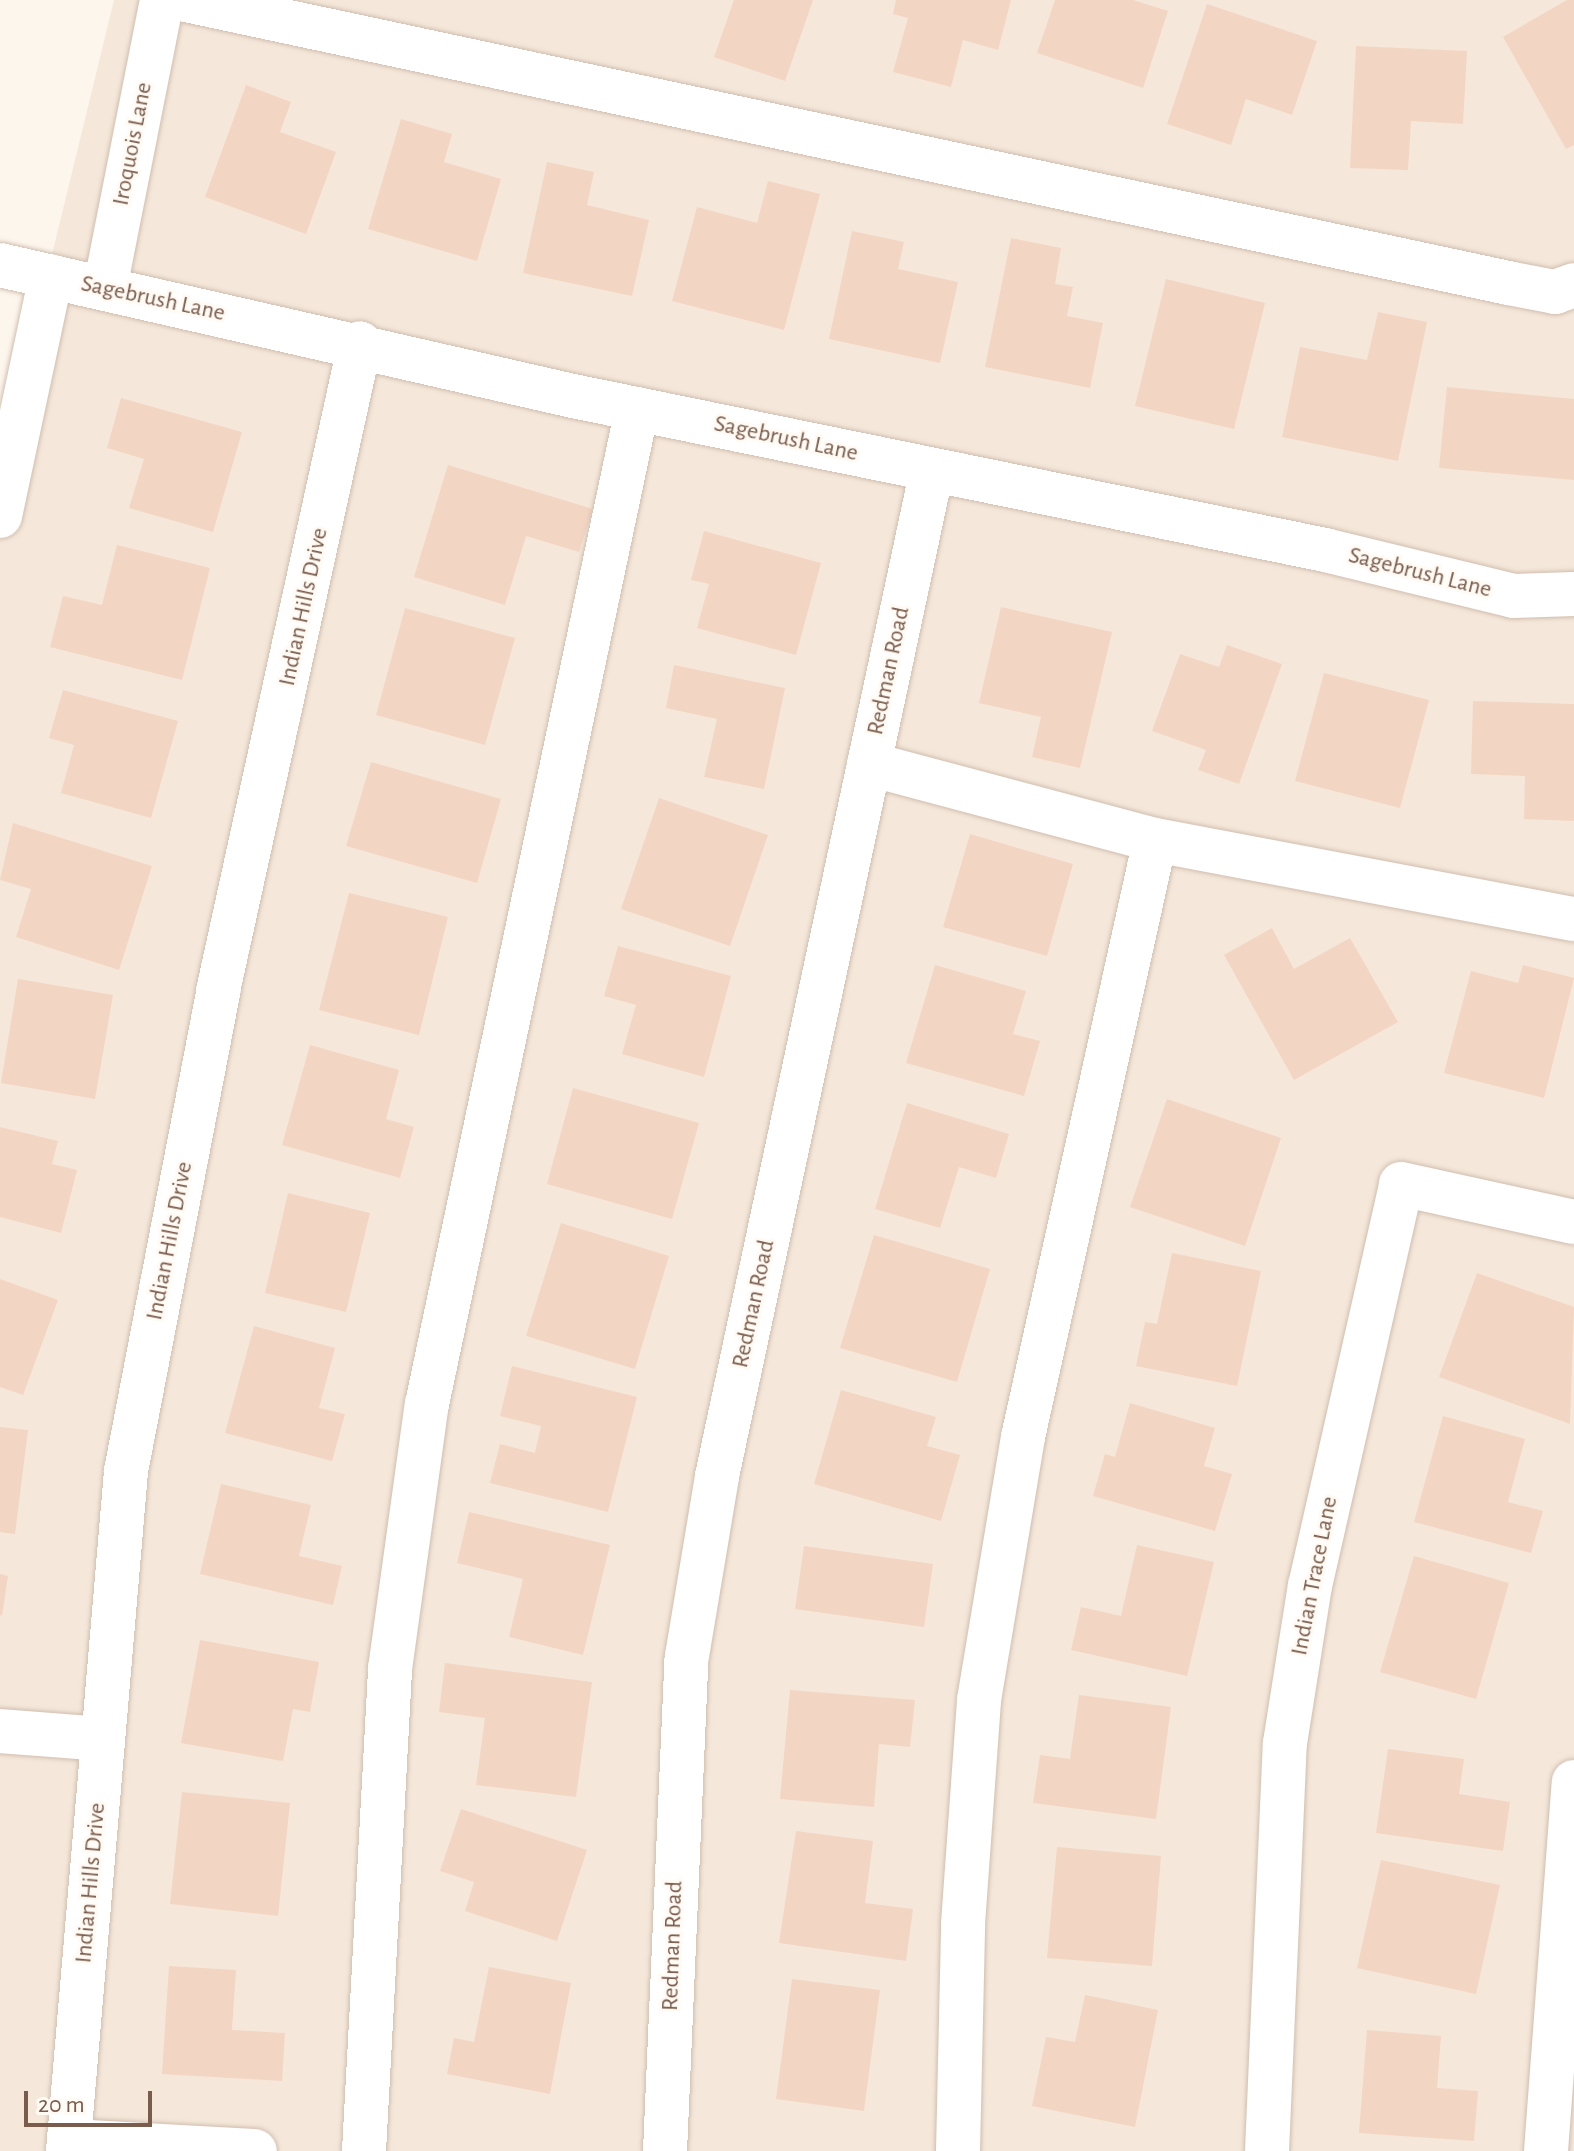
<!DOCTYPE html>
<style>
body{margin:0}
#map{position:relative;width:1574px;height:2151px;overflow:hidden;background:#fdf6ec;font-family:"Alegreya Sans",sans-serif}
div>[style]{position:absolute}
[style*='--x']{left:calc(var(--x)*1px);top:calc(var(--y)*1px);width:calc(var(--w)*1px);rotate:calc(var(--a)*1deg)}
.residential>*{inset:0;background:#f5e8da}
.building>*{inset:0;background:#f3d5c3}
.roads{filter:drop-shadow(0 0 2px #d1beb0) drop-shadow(0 0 2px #d1beb0)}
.minor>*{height:44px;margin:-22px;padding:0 22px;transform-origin:22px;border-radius:22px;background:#fff}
span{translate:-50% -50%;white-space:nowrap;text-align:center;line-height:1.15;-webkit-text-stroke:6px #fffaf3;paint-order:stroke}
.street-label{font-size:24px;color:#7a5c4d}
.scale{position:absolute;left:24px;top:2091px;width:128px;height:36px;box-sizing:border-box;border:4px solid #7a5c4d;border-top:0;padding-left:10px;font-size:24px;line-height:28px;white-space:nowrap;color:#7a5c4d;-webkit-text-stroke:6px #fffaf3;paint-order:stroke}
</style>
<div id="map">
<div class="residential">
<div style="clip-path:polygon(114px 0,1574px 0,1574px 2151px,0 2151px,0 468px)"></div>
</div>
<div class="building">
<div style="clip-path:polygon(734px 0,813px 0,785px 81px,714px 57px)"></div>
<div style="clip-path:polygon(896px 0,1011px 0,998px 50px,963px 40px,951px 87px,893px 72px,908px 18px,893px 14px)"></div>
<div style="clip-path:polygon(1055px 0,1133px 0,1168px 11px,1143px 88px,1037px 53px)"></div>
<div style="clip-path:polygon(1567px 0,1574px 0,1574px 145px,1566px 149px,1503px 37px)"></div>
<div style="clip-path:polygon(1207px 4px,1317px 41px,1292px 115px,1246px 99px,1231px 145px,1167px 124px)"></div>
<div style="clip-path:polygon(1356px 46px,1467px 51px,1463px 124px,1411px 121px,1408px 170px,1350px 168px)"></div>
<div style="clip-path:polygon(246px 85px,291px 102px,280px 132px,336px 152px,306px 234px,205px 197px)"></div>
<div style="clip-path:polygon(401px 119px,452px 134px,444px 162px,501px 179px,477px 261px,368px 229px)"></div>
<div style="clip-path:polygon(547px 162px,594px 172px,587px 205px,649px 220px,632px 296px,523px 273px)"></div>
<div style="clip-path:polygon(768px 181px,820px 194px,784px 330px,672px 301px,697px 207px,757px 223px)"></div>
<div style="clip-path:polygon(852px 231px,904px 242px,898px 269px,958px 282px,940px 363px,829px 339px)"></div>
<div style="clip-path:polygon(1011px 238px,1061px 248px,1055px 284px,1073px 287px,1067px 316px,1103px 323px,1090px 388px,985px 367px)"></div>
<div style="clip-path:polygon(1166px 279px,1265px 303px,1234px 429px,1135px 406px)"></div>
<div style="clip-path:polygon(1378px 312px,1427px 322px,1398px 461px,1282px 437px,1300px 347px,1367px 360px)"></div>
<div style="clip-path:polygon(1447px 387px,1574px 399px,1574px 480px,1439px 468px)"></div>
<div style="clip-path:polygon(121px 398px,242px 432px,213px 532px,129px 508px,144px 459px,107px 448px)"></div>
<div style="clip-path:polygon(448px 465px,593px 509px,579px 552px,526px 536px,505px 605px,414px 577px)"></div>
<div style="clip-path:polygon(704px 531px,821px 563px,796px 655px,697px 628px,709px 584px,691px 580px)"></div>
<div style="clip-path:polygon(117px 545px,210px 568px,182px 680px,50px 647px,63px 596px,102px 605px)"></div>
<div style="clip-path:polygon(1001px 607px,1112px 632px,1080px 768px,1032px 757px,1041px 717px,979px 703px)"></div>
<div style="clip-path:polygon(405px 608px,515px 638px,485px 745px,376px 715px)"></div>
<div style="clip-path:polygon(1227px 645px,1282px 664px,1239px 784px,1198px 770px,1206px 750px,1152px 731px,1180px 654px,1219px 667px)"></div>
<div style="clip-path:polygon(674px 665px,785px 688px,764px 789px,704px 777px,717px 719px,666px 708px)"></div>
<div style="clip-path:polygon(1324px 673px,1429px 700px,1400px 808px,1295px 781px)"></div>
<div style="clip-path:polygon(63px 690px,178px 721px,151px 818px,61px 793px,74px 745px,49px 738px)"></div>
<div style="clip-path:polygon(1473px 701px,1574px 704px,1574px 821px,1524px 819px,1525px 776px,1471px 774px)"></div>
<div style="clip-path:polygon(371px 762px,501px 799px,477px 883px,346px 846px)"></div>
<div style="clip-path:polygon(659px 798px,768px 835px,730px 946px,621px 909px)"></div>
<div style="clip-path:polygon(13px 823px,152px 866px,119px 970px,16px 937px,31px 889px,0 880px)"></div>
<div style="clip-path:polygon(970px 834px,1073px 864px,1047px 956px,943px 927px)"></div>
<div style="clip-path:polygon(349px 893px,448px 917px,419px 1035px,319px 1010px)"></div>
<div style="clip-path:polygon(1272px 928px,1294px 969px,1350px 938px,1398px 1022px,1294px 1080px,1224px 955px)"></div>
<div style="clip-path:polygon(618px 946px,731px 976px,704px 1077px,622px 1054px,636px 1005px,604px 996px)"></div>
<div style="clip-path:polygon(935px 965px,1026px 991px,1013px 1034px,1040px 1041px,1024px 1096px,906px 1063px)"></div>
<div style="clip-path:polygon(1523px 965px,1574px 978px,1544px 1098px,1444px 1073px,1471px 971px,1518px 983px)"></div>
<div style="clip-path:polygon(18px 979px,113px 995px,95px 1099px,1px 1083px)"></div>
<div style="clip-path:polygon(310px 1045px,399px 1070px,386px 1119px,414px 1127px,400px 1178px,282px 1145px)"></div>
<div style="clip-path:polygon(573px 1088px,699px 1123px,672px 1219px,547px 1184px)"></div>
<div style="clip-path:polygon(1167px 1099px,1281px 1138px,1245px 1246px,1130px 1207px)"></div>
<div style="clip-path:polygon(907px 1103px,1009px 1134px,996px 1178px,959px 1167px,940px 1228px,875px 1209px)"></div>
<div style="clip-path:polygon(0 1127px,58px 1141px,52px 1164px,77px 1170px,61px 1233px,0 1217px)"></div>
<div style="clip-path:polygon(288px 1193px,370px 1213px,346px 1312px,265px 1293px)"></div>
<div style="clip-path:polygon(561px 1223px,669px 1256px,635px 1369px,526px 1336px)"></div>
<div style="clip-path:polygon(874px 1235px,990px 1269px,957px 1382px,840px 1348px)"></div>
<div style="clip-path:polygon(1172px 1253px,1261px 1271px,1237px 1386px,1136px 1366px,1145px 1322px,1157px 1324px)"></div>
<div style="clip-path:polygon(1477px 1273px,1574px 1307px,1570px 1424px,1439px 1377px)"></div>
<div style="clip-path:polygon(0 1279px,58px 1300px,23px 1395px,0 1387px)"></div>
<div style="clip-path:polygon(254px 1326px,335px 1348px,319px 1408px,345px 1414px,332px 1461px,225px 1433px)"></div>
<div style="clip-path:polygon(512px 1366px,637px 1397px,608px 1512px,490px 1483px,500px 1444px,535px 1453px,541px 1426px,500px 1416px)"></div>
<div style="clip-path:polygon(841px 1390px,936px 1417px,927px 1446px,960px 1455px,941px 1521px,814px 1484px)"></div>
<div style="clip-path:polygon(1130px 1403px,1215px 1428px,1204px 1466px,1232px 1474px,1215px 1531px,1093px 1496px,1105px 1454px,1115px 1457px)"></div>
<div style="clip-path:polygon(1443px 1416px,1525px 1439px,1508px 1502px,1543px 1511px,1531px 1553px,1414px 1522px)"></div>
<div style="clip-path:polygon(0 1427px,28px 1430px,15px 1534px,0 1532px)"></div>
<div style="clip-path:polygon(221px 1484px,311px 1505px,299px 1556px,342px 1566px,333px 1605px,200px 1574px)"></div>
<div style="clip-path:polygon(469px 1512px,610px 1545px,583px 1655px,509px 1637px,523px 1579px,457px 1563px)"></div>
<div style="clip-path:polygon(1137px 1545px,1214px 1562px,1187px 1676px,1071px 1650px,1081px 1607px,1121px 1616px)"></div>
<div style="clip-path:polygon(804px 1546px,933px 1564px,924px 1627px,795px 1609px)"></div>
<div style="clip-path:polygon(1414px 1556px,1509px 1583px,1476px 1699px,1380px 1672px)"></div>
<div style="clip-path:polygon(0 1574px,8px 1576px,2px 1616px,0 1615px)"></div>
<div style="clip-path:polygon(200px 1640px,319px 1662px,310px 1712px,293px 1709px,283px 1761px,181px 1743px)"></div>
<div style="clip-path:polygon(445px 1663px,592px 1682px,576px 1797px,476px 1785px,485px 1718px,439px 1712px)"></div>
<div style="clip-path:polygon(790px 1690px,915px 1700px,910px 1747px,879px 1744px,874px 1807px,780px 1799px)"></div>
<div style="clip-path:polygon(1079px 1695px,1171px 1707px,1156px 1819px,1033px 1803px,1040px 1755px,1070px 1759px)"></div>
<div style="clip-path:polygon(1388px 1749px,1464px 1759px,1459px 1794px,1510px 1802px,1503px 1851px,1376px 1833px)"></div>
<div style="clip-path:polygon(182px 1792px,290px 1803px,278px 1916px,170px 1904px)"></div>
<div style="clip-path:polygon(461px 1809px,587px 1850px,557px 1941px,465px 1911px,474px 1882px,440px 1871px)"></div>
<div style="clip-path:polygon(796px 1831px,873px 1841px,865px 1903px,913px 1909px,906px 1961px,779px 1943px)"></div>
<div style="clip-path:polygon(1057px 1847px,1161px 1856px,1152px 1966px,1047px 1958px)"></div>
<div style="clip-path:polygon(1381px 1860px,1500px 1885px,1476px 1994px,1357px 1968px)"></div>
<div style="clip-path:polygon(169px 1966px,236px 1970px,232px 2030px,285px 2033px,282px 2081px,162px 2074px)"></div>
<div style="clip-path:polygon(489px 1967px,571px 1983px,550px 2094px,447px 2074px,454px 2038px,474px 2042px)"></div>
<div style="clip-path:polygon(792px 1979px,880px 1990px,864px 2111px,776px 2099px)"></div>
<div style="clip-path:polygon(1085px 1995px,1158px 2010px,1135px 2127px,1032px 2106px,1046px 2037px,1075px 2042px)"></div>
<div style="clip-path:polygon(1367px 2030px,1441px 2036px,1437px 2088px,1478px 2091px,1474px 2141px,1359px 2133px)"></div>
</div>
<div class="roads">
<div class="minor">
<div style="--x:186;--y:0;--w:1352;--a:12.08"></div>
<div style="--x:1508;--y:283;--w:48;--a:10.8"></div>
<div style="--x:1555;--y:292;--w:20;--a:-20"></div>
<div style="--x:0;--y:265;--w:588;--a:12.88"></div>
<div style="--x:573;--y:396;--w:768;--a:11.57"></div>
<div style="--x:1325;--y:550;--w:194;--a:13.7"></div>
<div style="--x:1513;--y:596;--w:61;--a:-1.9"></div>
<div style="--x:105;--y:288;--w:294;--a:-78.8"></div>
<div style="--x:0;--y:516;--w:245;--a:-78"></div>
<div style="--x:869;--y:764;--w:296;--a:14.9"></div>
<div style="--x:1155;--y:840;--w:426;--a:10.7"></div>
<div style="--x:0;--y:1731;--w:103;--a:4.4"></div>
<div style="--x:69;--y:2141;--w:186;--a:3.1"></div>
<div style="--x:68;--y:2151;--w:682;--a:-85.12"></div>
<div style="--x:126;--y:1471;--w:489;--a:-79.1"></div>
<div style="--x:218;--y:991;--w:663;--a:-77.64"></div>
<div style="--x:364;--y:2151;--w:483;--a:-86.9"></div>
<div style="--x:390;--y:1669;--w:268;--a:-82.1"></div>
<div style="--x:427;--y:1404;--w:1017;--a:-78.08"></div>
<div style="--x:665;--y:2151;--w:495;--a:-87.5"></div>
<div style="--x:687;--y:1656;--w:182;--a:-80.5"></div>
<div style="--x:717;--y:1476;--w:1029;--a:-77.94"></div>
<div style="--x:958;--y:2151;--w:227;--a:-88.7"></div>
<div style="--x:963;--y:1924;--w:225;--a:-85.9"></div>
<div style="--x:979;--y:1700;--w:267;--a:-80.5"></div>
<div style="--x:1023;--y:1437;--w:611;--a:-77.53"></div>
<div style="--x:1267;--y:2151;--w:408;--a:-87.5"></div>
<div style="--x:1285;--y:1743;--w:159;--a:-81"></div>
<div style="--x:1310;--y:1586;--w:412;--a:-77.2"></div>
<div style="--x:1401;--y:1184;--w:177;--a:12.4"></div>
<div style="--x:1546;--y:2151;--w:370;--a:-85.7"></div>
</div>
</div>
<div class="street-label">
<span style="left:133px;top:144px;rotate:-79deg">Iroquois Lane</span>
<span style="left:153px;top:299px;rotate:12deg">Sagebrush Lane</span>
<span style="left:786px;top:439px;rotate:12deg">Sagebrush Lane</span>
<span style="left:1420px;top:573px;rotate:14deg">Sagebrush Lane</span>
<span style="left:304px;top:607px;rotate:-78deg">Indian Hills Drive</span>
<span style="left:889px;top:671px;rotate:-78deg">Redman Road</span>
<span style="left:170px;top:1241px;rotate:-79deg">Indian Hills Drive</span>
<span style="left:754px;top:1304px;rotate:-78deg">Redman Road</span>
<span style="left:1315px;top:1576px;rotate:-79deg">Indian Trace Lane</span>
<span style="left:91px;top:1883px;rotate:-85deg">Indian Hills Drive</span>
<span style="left:673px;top:1946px;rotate:-88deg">Redman Road</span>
</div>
<div class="scale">20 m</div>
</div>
